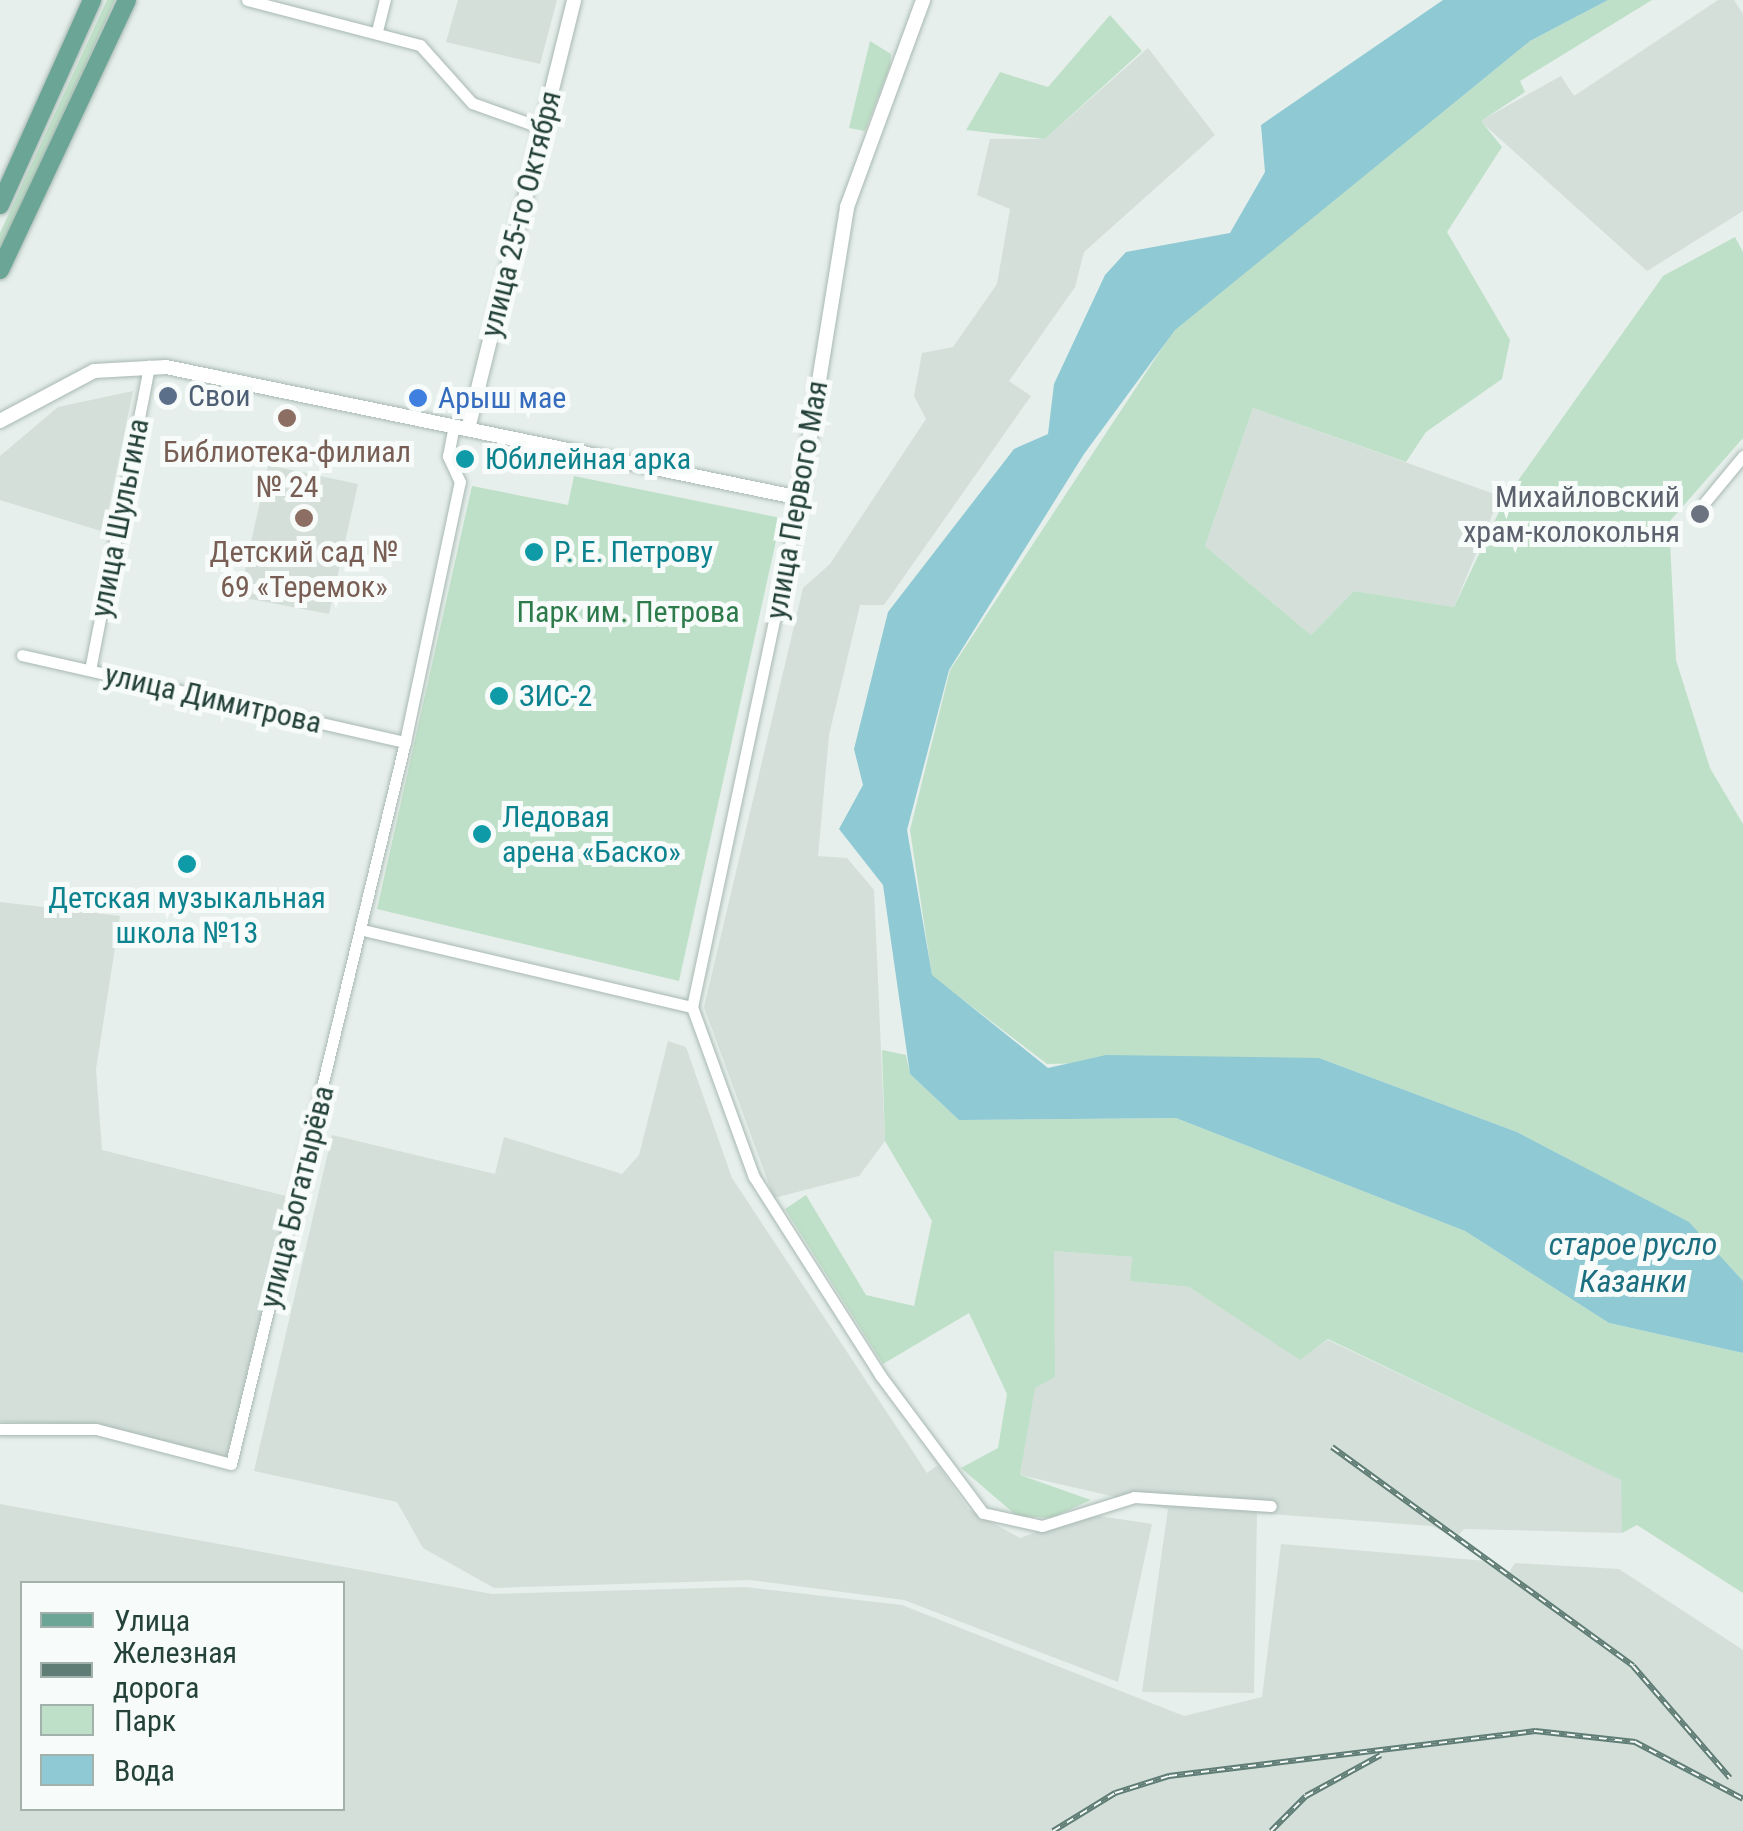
<!DOCTYPE html>
<meta charset="utf-8">
<style>
body{margin:0}
#map{position:relative;width:1743px;height:1831px;overflow:hidden;background:#e6efeb;font-family:"Roboto Condensed",sans-serif}
div>[style]{position:absolute}
[style*='--x']{left:calc(var(--x)*1px);top:calc(var(--y)*1px);width:calc(var(--w)*1px);rotate:calc(var(--a)*1deg)}
.built>*{inset:0;background:#d4dfda}
.green>*{inset:0;background:#bfe0c8}
.water>*{inset:0;background:#8ec9d4}
.roads{filter:drop-shadow(0 0 2px #a8b8b2) drop-shadow(0 0 2px #a8b8b2)}
.minor>*{height:11px;margin:-5.5px;padding:0 5.5px;transform-origin:5.5px;border-radius:5.5px;background:#fff}
.tertiary>*{height:14px;margin:-7px;padding:0 7px;transform-origin:7px;border-radius:7px;background:#fff}
.primary>*{height:18px;margin:-9px;padding:0 9px;transform-origin:9px;border-radius:9px;background:#6aa596}
.rail>*{height:6px;margin-top:-3px;transform-origin:0;background:repeating-linear-gradient(90deg,#f7fbf9 0 8px,#5f7d75 0 16px);box-sizing:border-box;border-block:2px solid #5f7d75}
.dots>*{width:28px;height:28px;translate:-50% -50%;box-sizing:border-box;border:5px solid #f7fbf9;border-radius:50%}
span{translate:-50% -50%;white-space:nowrap;text-align:center;line-height:1.15;-webkit-text-stroke:10px #f7fbf9;paint-order:stroke}
.street-label{font-size:30px;color:#24423a}
.service-label{font-size:30px;color:#4e5e75}
.left{translate:0 -50%;text-align:left}
.shop-label{font-size:30px;color:#366cbe}
.education-label{font-size:30px;color:#785e54}
.culture-label{font-size:30px;color:#0d838f}
.worship-label{font-size:30px;color:#5b616d}
.right{translate:-100% -50%;text-align:right}
.park-label{font-size:30px;color:#2d7a4b}
.water-label{font-size:32px;color:#1c6f80;font-style:italic}
.legend{position:absolute;left:20px;top:1581px;width:325px;height:230px;box-sizing:border-box;background:#f7fbf9;border:2px solid #a3b1ad;margin:0;padding:12px 18px;list-style:none;font-size:30px;color:#24423a}
.legend li{display:flex;align-items:center;gap:20px;height:50px}
.legend b{width:50px;border:2px solid #a3b1ad}
</style>
<div id="map">
<div class="built">
<div style="clip-path:polygon(458px 0,557px 0,540px 64px,446px 42px)"></div>
<div style="clip-path:polygon(1718px 0,1734px 0,1743px 14px,1743px 211px,1647px 271px,1480px 121px,1561px 76px,1574px 96px)"></div>
<div style="clip-path:polygon(1148px 48px,1215px 135px,1084px 252px,1075px 287px,1009px 381px,1031px 396px,884px 605px,860px 605px,829px 735px,818px 856px,847px 858px,874px 890px,885px 1141px,859px 1176px,774px 1198px,704px 1007px,803px 588px,830px 564px,926px 419px,914px 396px,922px 353px,953px 347px,997px 284px,1010px 209px,977px 195px,990px 139px,1045px 139px)"></div>
<div style="clip-path:polygon(133px 391px,104px 532px,0 500px,0 456px,58px 407px)"></div>
<div style="clip-path:polygon(1253px 408px,1500px 496px,1454px 607px,1354px 591px,1311px 635px,1205px 546px)"></div>
<div style="clip-path:polygon(268px 465px,358px 484px,329px 614px,239px 597px)"></div>
<div style="clip-path:polygon(0 902px,120px 916px,96px 1069px,102px 1150px,290px 1197px,227px 1457px,97px 1424px,0 1422px)"></div>
<div style="clip-path:polygon(668px 1041px,686px 1047px,732px 1178px,927px 1473px,938px 1465px,968px 1509px,1020px 1538px,1086px 1514px,1152px 1524px,1118px 1682px,904px 1600px,750px 1580px,494px 1588px,423px 1548px,397px 1502px,254px 1471px,332px 1135px,495px 1174px,504px 1137px,622px 1174px,639px 1155px)"></div>
<div style="clip-path:polygon(1054px 1251px,1132px 1257px,1131px 1281px,1189px 1287px,1300px 1359px,1328px 1340px,1622px 1480px,1622px 1533px,1464px 1529px,1457px 1537px,1431px 1526px,1257px 1513px,1254px 1693px,1142px 1692px,1168px 1509px,1020px 1475px)"></div>
<div style="clip-path:polygon(evenodd,0 1504px,492px 1594px,745px 1587px,902px 1605px,1184px 1716px,1262px 1697px,1281px 1544px,1487px 1561px,1508px 1574px,1515px 1563px,1619px 1569px,1743px 1650px,1743px 1831px,0 1831px,0 1504px,22px 1584px,342px 1584px,342px 1808px,22px 1808px,22px 1584px)"></div>
</div>
<div class="green">
<div style="clip-path:polygon(107px 0,115px 0,0 252px,0 233px)"></div>
<div style="clip-path:polygon(1608px 0,1652px 0,1520px 81px,1525px 92px,1481px 121px,1502px 147px,1447px 232px,1510px 340px,1502px 379px,1426px 432px,1406px 462px,1253px 408px,1205px 546px,1311px 635px,1354px 591px,1454px 607px,1505px 499px,1663px 276px,1735px 237px,1743px 252px,1743px 438px,1669px 522px,1676px 660px,1710px 768px,1743px 824px,1743px 1281px,1688px 1222px,1517px 1132px,1319px 1058px,1047px 1064px,932px 976px,910px 830px,950px 670px,1174px 330px,1530px 41px)"></div>
<div style="clip-path:polygon(1110px 15px,1142px 51px,1045px 139px,966px 130px,1000px 72px,1048px 87px)"></div>
<div style="clip-path:polygon(870px 41px,891px 54px,890px 66px,865px 131px,849px 128px)"></div>
<div style="clip-path:polygon(574px 476px,781px 518px,679px 981px,377px 909px,472px 486px,568px 505px)"></div>
<div style="clip-path:polygon(882px 1050px,906px 1055px,910px 1074px,959px 1120px,1176px 1118px,1465px 1231px,1609px 1323px,1743px 1353px,1743px 1593px,1637px 1525px,1622px 1533px,1621px 1480px,1328px 1339px,1300px 1360px,1189px 1287px,1130px 1281px,1132px 1257px,1054px 1251px,1055px 1377px,1035px 1388px,1020px 1475px,1091px 1500px,1051px 1518px,1017px 1516px,961px 1468px,998px 1448px,1007px 1394px,969px 1313px,883px 1364px,785px 1209px,806px 1195px,866px 1295px,914px 1306px,932px 1221px,885px 1141px)"></div>
</div>
<div class="water">
<div style="clip-path:polygon(1443px 0,1608px 0,1530px 41px,1175px 330px,1084px 454px,949px 670px,907px 830px,932px 975px,1048px 1068px,1106px 1055px,1319px 1058px,1517px 1132px,1689px 1222px,1743px 1281px,1743px 1353px,1609px 1323px,1465px 1231px,1176px 1118px,959px 1120px,910px 1074px,883px 885px,839px 829px,863px 785px,854px 749px,888px 612px,1014px 449px,1048px 434px,1054px 384px,1105px 275px,1126px 252px,1230px 233px,1265px 172px,1261px 125px)"></div>
</div>
<div class="roads">
<div class="minor">
<div style="--x:247;--y:0;--w:179;--a:14.6"></div>
<div style="--x:420;--y:45;--w:78;--a:48.1"></div>
<div style="--x:472;--y:103;--w:74;--a:19.7"></div>
<div style="--x:377;--y:31;--w:32;--a:-76"></div>
<div style="--x:1705;--y:502;--w:60;--a:-50.4"></div>
<div style="--x:22;--y:655;--w:393;--a:12.8"></div>
<div style="--x:90;--y:670;--w:310;--a:-79"></div>
<div style="--x:363;--y:930;--w:338;--a:13.2"></div>
<div style="--x:692;--y:1007;--w:181;--a:70"></div>
<div style="--x:754;--y:1177;--w:235;--a:57.5"></div>
<div style="--x:880;--y:1375;--w:172;--a:53.3"></div>
<div style="--x:983;--y:1513;--w:60;--a:12.4"></div>
<div style="--x:1042;--y:1526;--w:96;--a:-17.5"></div>
<div style="--x:1134;--y:1497;--w:137;--a:3.8"></div>
<div style="--x:692;--y:1007;--w:520;--a:-78.02"></div>
<div style="--x:0;--y:1429;--w:96;--a:0"></div>
<div style="--x:96;--y:1429;--w:139;--a:14.5"></div>
<div style="--x:231;--y:1464;--w:743;--a:-76.45"></div>
<div style="--x:405;--y:742;--w:266;--a:-78.1"></div>
<div style="--x:460;--y:482;--w:29;--a:-115"></div>
<div style="--x:448;--y:456;--w:31;--a:-79"></div>
</div>
<div class="tertiary">
<div style="--x:0;--y:421;--w:106;--a:-28"></div>
<div style="--x:94;--y:371;--w:72;--a:-3.2"></div>
<div style="--x:166;--y:367;--w:647;--a:11.67"></div>
<div style="--x:800;--y:498;--w:295;--a:-80.8"></div>
<div style="--x:847;--y:207;--w:221;--a:-69.8"></div>
<div style="--x:468;--y:429;--w:442;--a:-76.1"></div>
</div>
<div class="primary">
<div style="--x:0;--y:205;--w:225;--a:-65.8"></div>
<div style="--x:0;--y:270;--w:298;--a:-64.8"></div>
</div>
</div>
<div class="rail">
<div style="--x:1332;--y:1447;--w:372;--a:36"></div>
<div style="--x:1633;--y:1666;--w:148;--a:49.1"></div>
<div style="--x:1053;--y:1831;--w:73;--a:-31.5"></div>
<div style="--x:1115;--y:1793;--w:57;--a:-17.5"></div>
<div style="--x:1169;--y:1776;--w:369;--a:-7"></div>
<div style="--x:1535;--y:1731;--w:101;--a:6.3"></div>
<div style="--x:1635;--y:1742;--w:122;--a:27.8"></div>
<div style="--x:1271;--y:1831;--w:49;--a:-45"></div>
<div style="--x:1306;--y:1796;--w:85;--a:-28.7"></div>
</div>
<div class="dots">
<div style="left:168px;top:396px;background:#5c6f8a"></div>
<div style="left:418px;top:398px;background:#3f7fe0"></div>
<div style="left:287px;top:418px;background:#8d6e63"></div>
<div style="left:465px;top:459px;background:#0f9aa8"></div>
<div style="left:1700px;top:514px;background:#6b7280"></div>
<div style="left:304px;top:518px;background:#8d6e63"></div>
<div style="left:534px;top:552px;background:#0f9aa8"></div>
<div style="left:499px;top:696px;background:#0f9aa8"></div>
<div style="left:482px;top:834px;background:#0f9aa8"></div>
<div style="left:187px;top:864px;background:#0f9aa8"></div>
</div>
<div class="street-label">
<span style="left:521px;top:214px;rotate:-76deg">улица 25-го Октября</span>
<span style="left:797px;top:500px;rotate:-80deg">улица Первого Мая</span>
<span style="left:120px;top:518px;rotate:-79deg">улица Шульгина</span>
<span style="left:213px;top:699px;rotate:13deg">улица Димитрова</span>
<span style="left:297px;top:1197px;rotate:-76deg">улица Богатырёва</span>
</div>
<div class="service-label">
<span class="left" style="left:188px;top:396px">Свои</span>
</div>
<div class="shop-label">
<span class="left" style="left:438px;top:398px">Арыш мае</span>
</div>
<div class="education-label">
<span style="left:287px;top:469px">Библиотека-филиал<br>№ 24</span>
<span style="left:304px;top:569px">Детский сад №<br>69 «Теремок»</span>
</div>
<div class="culture-label">
<span class="left" style="left:485px;top:459px">Юбилейная арка</span>
<span class="left" style="left:554px;top:552px">Р. Е. Петрову</span>
<span class="left" style="left:519px;top:696px">ЗИС-2</span>
<span class="left" style="left:502px;top:834px">Ледовая<br>арена «Баско»</span>
<span style="left:187px;top:915px">Детская музыкальная<br>школа №13</span>
</div>
<div class="worship-label">
<span class="right" style="left:1680px;top:514px">Михайловский<br>храм-колокольня</span>
</div>
<div class="park-label">
<span style="left:628px;top:612px">Парк им. Петрова</span>
</div>
<div class="water-label">
<span style="left:1633px;top:1263px">старое русло<br>Казанки</span>
</div>
<ul class="legend">
<li><b style="height:12px;background:#6aa596"></b>Улица</li>
<li><b style="height:12px;background:#5f7d75"></b>Железная дорога</li>
<li><b style="height:28px;background:#bfe0c8"></b>Парк</li>
<li><b style="height:28px;background:#8ec9d4"></b>Вода</li>
</ul>
</div>
